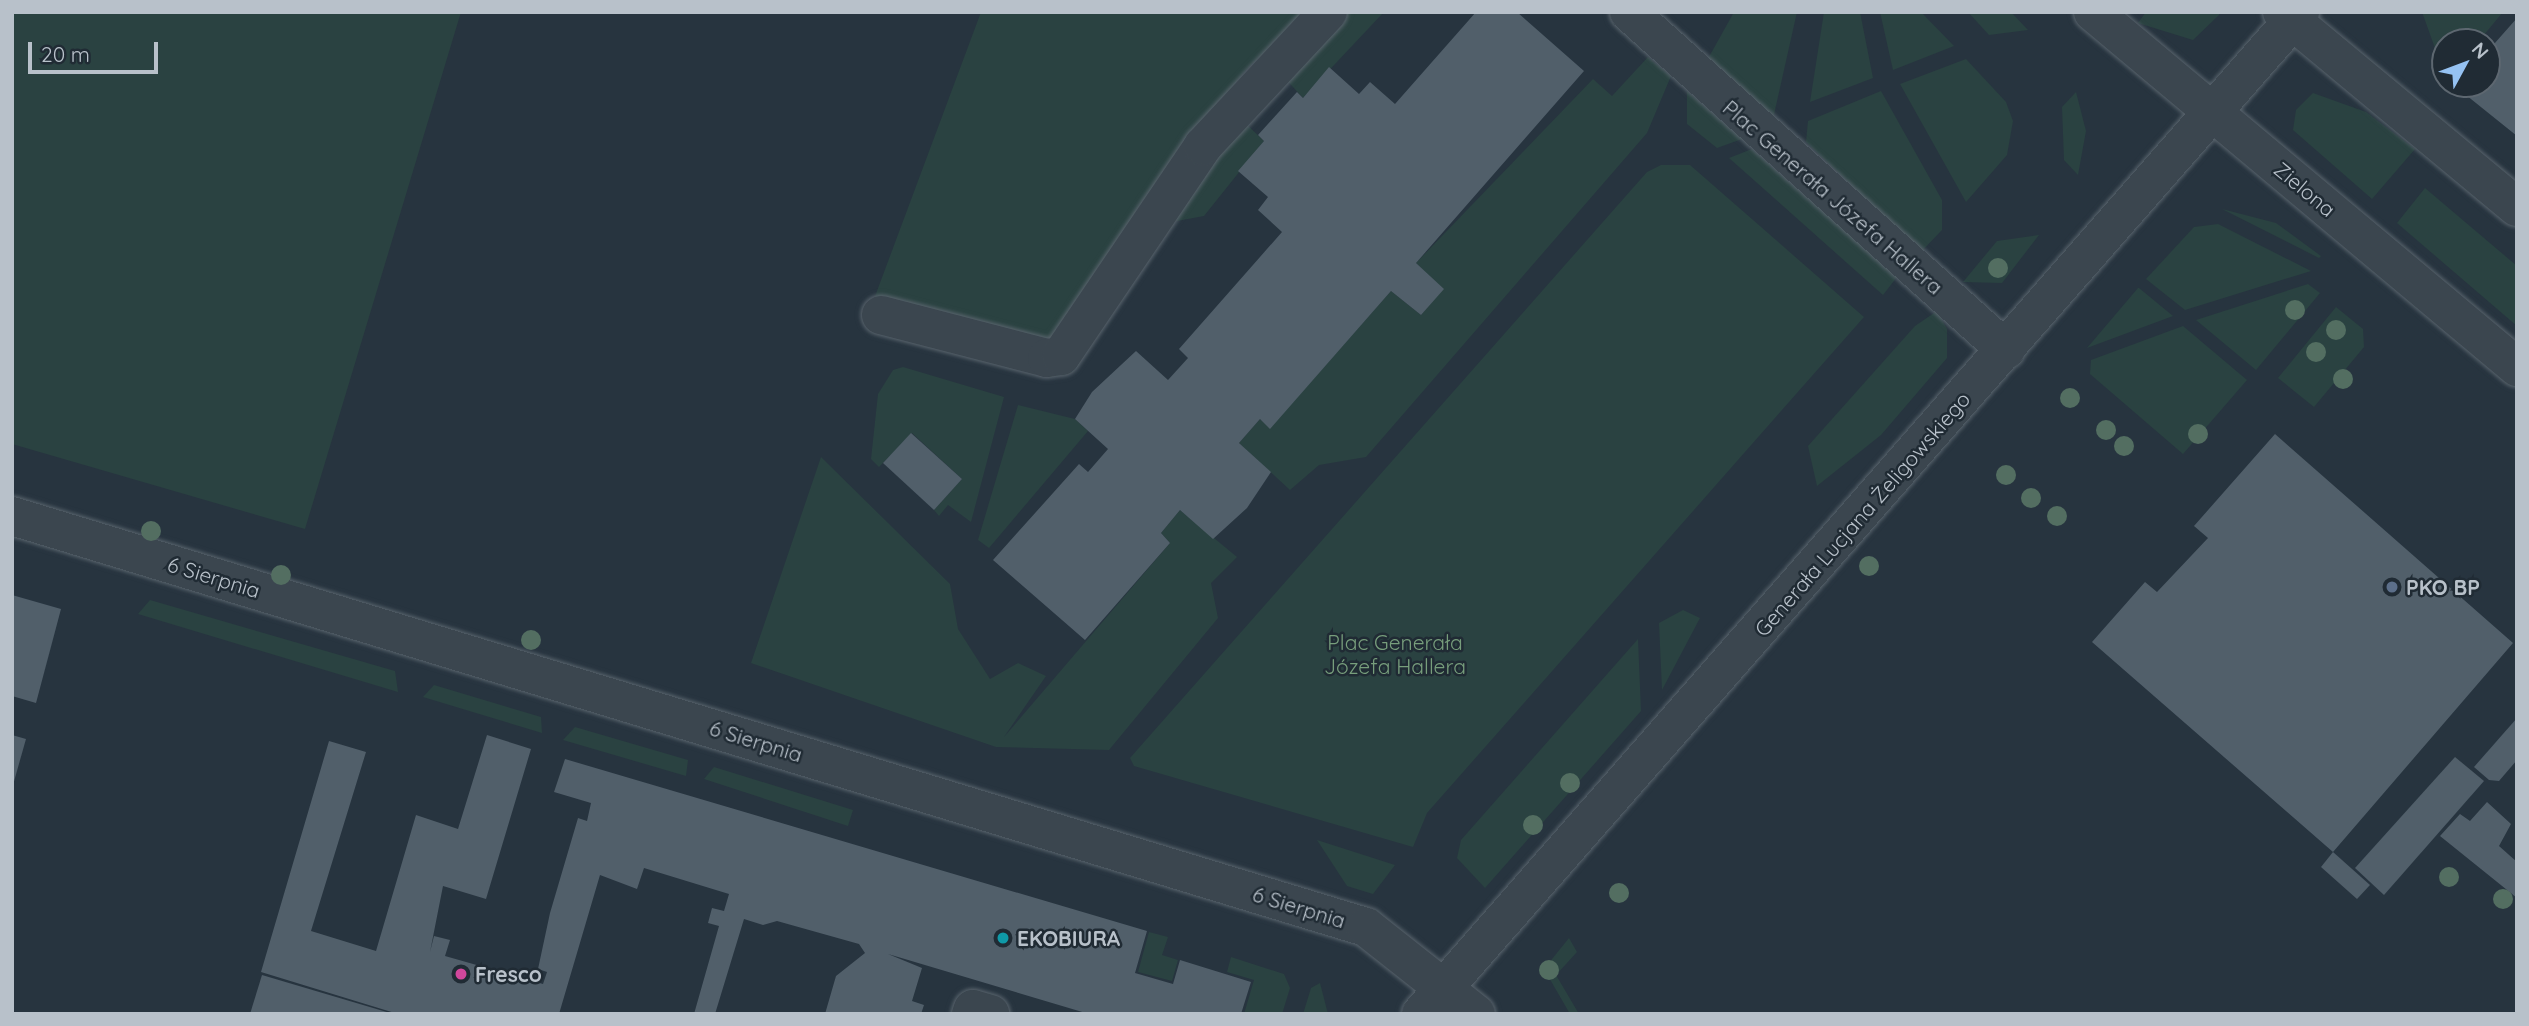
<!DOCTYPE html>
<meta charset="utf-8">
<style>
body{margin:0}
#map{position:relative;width:2529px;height:1026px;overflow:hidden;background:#27343f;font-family:Quicksand,sans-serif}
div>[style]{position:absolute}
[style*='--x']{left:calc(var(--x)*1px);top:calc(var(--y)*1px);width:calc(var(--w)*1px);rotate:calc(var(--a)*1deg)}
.green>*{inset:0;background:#2a4241}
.building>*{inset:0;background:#515f6a}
.roads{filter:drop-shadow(0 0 2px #59646d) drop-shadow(0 0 2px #59646d)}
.minor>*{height:38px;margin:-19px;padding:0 19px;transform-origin:19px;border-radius:19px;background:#3b464f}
.trees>*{width:20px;height:20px;margin:-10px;border-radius:50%;background:#536e61}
.dots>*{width:19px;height:19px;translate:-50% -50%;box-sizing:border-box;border:4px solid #202b34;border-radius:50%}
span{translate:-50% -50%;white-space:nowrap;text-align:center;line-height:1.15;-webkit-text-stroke:5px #202b34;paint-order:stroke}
.street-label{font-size:21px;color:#b8c1ca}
.poi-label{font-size:21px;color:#b8c1ca;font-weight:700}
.left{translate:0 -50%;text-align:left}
.park-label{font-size:21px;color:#779e7c}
.frame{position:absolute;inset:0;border:14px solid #b8c1ca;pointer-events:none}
.north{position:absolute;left:2431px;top:28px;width:70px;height:70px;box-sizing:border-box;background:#202b34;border:2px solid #5d6770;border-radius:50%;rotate:49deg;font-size:19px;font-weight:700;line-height:28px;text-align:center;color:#b8c1ca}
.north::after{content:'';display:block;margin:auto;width:24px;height:32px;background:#95c2f2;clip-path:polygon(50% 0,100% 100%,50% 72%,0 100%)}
.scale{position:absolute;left:28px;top:42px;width:130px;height:32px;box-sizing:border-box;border:4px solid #b8c1ca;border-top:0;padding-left:9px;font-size:21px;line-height:24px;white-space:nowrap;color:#b8c1ca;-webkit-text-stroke:5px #202b34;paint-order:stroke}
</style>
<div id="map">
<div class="green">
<div style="clip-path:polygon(12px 12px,461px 12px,305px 529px,12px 444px)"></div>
<div style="clip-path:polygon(981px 12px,1307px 12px,1246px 70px,1206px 119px,1050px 345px,874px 299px)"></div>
<div style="clip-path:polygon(1345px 12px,1384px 12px,1303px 98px,1282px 75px)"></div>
<div style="clip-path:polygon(1734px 12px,1797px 12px,1773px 119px,1705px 64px)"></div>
<div style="clip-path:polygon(1824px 12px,1860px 12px,1873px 78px,1810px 102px)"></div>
<div style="clip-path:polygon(1880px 12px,1921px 12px,1954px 46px,1893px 70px)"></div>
<div style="clip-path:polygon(1968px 12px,2011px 12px,2028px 30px,1989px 35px)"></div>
<div style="clip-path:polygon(2146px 12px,2219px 12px,2219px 15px,2193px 40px,2138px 23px)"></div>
<div style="clip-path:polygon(2422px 12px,2503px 12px,2478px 42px,2445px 42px,2445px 76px)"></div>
<div style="clip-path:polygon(1648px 57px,1671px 76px,1647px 133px,1366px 457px,1319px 465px,1290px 490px,1239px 443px,1260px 419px,1270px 428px,1391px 291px,1421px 315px,1443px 289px,1416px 263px,1593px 79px,1612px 96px)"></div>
<div style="clip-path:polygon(1966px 59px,2006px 102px,2013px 121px,2007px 155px,1966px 202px,1900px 84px)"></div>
<div style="clip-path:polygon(1687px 91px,1742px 139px,1717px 148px,1687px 124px)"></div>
<div style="clip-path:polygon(1881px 91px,1942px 200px,1942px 230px,1921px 252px,1806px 142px,1808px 121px)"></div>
<div style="clip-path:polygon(2076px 92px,2086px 131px,2078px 175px,2064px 160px,2062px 107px)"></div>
<div style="clip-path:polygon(2313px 93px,2366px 112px,2415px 149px,2372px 199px,2293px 130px,2296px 110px)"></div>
<div style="clip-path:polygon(1242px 120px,1264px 141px,1204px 216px,1177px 221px,1169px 211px)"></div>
<div style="clip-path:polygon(1752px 149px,1897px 277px,1883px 295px,1729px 158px)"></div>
<div style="clip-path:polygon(1661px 165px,1690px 165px,1864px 317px,1427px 813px,1413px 847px,1134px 766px,1130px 758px,1647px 172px)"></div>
<div style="clip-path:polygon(2425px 188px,2517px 266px,2517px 326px,2397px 223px)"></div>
<div style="clip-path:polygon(2222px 209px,2276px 223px,2321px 256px,2319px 258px)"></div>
<div style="clip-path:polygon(2218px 224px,2311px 271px,2185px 310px,2146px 279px,2194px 227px)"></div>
<div style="clip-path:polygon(2039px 235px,2002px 283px,1963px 282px,1997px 241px)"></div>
<div style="clip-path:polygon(2308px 284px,2320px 293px,2256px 370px,2196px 320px)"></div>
<div style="clip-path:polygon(2139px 288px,2173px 316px,2087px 348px,2138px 288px)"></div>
<div style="clip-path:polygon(2336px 307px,2363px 329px,2364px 347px,2314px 407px,2278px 378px)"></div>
<div style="clip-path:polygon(1937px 311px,1947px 329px,1947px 358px,1881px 435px,1817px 486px,1808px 446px,1915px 326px)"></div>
<div style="clip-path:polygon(2183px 326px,2247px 380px,2183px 454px,2090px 374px,2091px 360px)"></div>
<div style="clip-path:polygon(903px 367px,1004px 397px,971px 522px,948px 505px,939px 516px,934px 510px,962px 479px,912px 433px,879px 467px,871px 459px,878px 394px,893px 370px)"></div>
<div style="clip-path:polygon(1018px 405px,1075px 419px,1088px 431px,989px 548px,978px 540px)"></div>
<div style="clip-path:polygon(821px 457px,950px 584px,958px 629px,990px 679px,1018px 663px,1046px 676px,1004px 737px,1170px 543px,1161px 533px,1180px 510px,1237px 557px,1211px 583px,1218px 618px,1109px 750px,996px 747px,751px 663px)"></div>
<div style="clip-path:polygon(150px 600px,395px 671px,398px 692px,138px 614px)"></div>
<div style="clip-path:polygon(1683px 610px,1700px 618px,1662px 690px,1659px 623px)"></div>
<div style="clip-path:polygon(1638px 639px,1641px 711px,1485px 888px,1457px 858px,1461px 840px)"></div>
<div style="clip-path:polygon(434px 685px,541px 717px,542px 733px,423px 697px)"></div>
<div style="clip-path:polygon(575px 727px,688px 760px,686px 776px,563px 740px)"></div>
<div style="clip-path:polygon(714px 767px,853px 810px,848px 826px,704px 779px)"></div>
<div style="clip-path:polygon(1317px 840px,1395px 865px,1373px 894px,1347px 886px)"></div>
<div style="clip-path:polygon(1149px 932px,1168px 937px,1162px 955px,1178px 960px,1172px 981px,1138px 972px)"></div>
<div style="clip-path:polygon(1569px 938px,1577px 952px,1556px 975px,1579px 1014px,1570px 1014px,1544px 969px)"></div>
<div style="clip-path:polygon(1231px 957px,1284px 974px,1290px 988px,1282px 1014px,1244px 1014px,1254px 980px,1227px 972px)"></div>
<div style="clip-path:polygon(1320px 983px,1328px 1014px,1303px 1014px,1311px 988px)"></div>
</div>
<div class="building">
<div style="clip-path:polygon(1476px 12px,1517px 12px,1584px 71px,1416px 263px,1444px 289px,1421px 315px,1391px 291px,1270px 429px,1260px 419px,1239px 443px,1271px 472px,1247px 508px,1213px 539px,1180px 510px,1161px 533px,1170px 543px,1085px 640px,993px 560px,1079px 464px,1088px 472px,1108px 449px,1075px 419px,1092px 392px,1136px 351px,1168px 380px,1188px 358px,1179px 349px,1282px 232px,1258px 210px,1268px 197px,1238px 171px,1264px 141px,1258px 135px,1297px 92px,1303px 98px,1329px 67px,1359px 94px,1370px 82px,1395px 104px)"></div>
<div style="clip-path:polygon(2517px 18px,2517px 136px,2456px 87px,2487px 84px,2487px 52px)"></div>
<div style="clip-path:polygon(911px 433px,962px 479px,934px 510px,883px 463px)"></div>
<div style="clip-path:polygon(2275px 434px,2513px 643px,2333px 852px,2092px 642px,2145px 582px,2157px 592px,2208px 538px,2194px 526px)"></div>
<div style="clip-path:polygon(12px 595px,61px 609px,36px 703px,12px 696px)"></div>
<div style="clip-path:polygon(2517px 718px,2517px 760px,2499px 781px,2489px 780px,2474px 767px)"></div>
<div style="clip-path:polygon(12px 735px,26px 739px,13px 785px,12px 785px)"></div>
<div style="clip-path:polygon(487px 735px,531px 749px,486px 899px,443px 886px,430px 952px,434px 936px,450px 940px,445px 956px,543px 984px,547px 972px,538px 969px,550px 913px,578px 818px,587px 821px,591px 803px,554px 792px,565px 759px,1147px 931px,1135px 973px,1173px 984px,1180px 960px,1251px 982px,1241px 1014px,1089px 1014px,888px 954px,922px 968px,912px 1001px,924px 1005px,921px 1014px,825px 1014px,836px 976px,865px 953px,859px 944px,777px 921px,763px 925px,744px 919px,715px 1014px,694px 1014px,719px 926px,708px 923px,712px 908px,724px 911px,729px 894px,644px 868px,637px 889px,600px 875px,559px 1014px,398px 1014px,261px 972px,329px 741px,366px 752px,311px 931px,376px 951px,416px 815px,458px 829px)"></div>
<div style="clip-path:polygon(2455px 757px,2484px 781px,2384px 895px,2355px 868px)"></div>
<div style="clip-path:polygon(2487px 802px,2511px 824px,2499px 846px,2517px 862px,2517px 898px,2440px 836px,2460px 814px,2470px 821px)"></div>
<div style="clip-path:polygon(2333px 852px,2370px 885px,2357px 899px,2321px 867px)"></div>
<div style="clip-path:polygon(262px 975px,390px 1013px,390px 1014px,250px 1014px)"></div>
</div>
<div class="roads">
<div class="minor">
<div style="--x:1629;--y:12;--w:506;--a:41.88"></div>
<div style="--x:2093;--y:12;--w:553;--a:39.94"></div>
<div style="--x:2282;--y:12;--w:305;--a:39.7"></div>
<div style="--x:881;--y:315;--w:171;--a:14.5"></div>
<div style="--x:1047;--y:358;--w:14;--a:-8"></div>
<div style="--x:1061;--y:356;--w:254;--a:-55.9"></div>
<div style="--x:1203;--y:146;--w:183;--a:-47"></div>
<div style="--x:12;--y:516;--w:1415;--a:16.89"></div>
<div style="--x:1366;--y:927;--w:140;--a:38.3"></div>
<div style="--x:971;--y:1014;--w:5;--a:-68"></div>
<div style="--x:973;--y:1009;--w:18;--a:16"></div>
<div style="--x:1421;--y:1014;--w:1333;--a:-48.74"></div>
</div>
</div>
<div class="trees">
<div style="left:1998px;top:268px"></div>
<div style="left:2295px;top:310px"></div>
<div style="left:2336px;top:330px"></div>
<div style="left:2316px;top:352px"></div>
<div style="left:2343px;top:379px"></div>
<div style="left:2070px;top:398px"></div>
<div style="left:2106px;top:430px"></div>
<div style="left:2198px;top:434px"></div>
<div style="left:2124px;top:446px"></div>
<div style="left:2006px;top:475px"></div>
<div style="left:2031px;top:498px"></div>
<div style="left:2057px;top:516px"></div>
<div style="left:151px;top:531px"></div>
<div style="left:1869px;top:566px"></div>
<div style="left:281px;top:575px"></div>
<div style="left:531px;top:640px"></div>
<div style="left:1570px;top:783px"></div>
<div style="left:1533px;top:825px"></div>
<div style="left:2449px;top:877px"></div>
<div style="left:1619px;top:893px"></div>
<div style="left:2503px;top:899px"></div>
<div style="left:1549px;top:970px"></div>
</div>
<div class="dots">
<div style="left:2392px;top:587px;background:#5c6f8a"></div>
<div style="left:1003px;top:938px;background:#0f9aa8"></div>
<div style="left:461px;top:974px;background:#d1479c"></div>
</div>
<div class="street-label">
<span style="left:2305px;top:189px;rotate:40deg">Zielona</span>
<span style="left:1833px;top:197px;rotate:41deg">Plac Generała Józefa Hallera</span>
<span style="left:1862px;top:514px;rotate:-49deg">Generała Lucjana Żeligowskiego</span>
<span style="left:214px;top:577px;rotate:17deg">6 Sierpnia</span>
<span style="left:756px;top:741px;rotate:17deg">6 Sierpnia</span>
<span style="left:1299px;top:907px;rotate:17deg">6 Sierpnia</span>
</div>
<div class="poi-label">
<span class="left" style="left:2406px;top:587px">PKO BP</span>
<span class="left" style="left:1017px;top:938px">EKOBIURA</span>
<span class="left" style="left:475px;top:974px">Fresco</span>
</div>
<div class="park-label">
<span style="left:1395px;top:654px">Plac Generała<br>Józefa Hallera</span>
</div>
<div class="frame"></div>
<div class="north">N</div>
<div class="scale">20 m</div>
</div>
